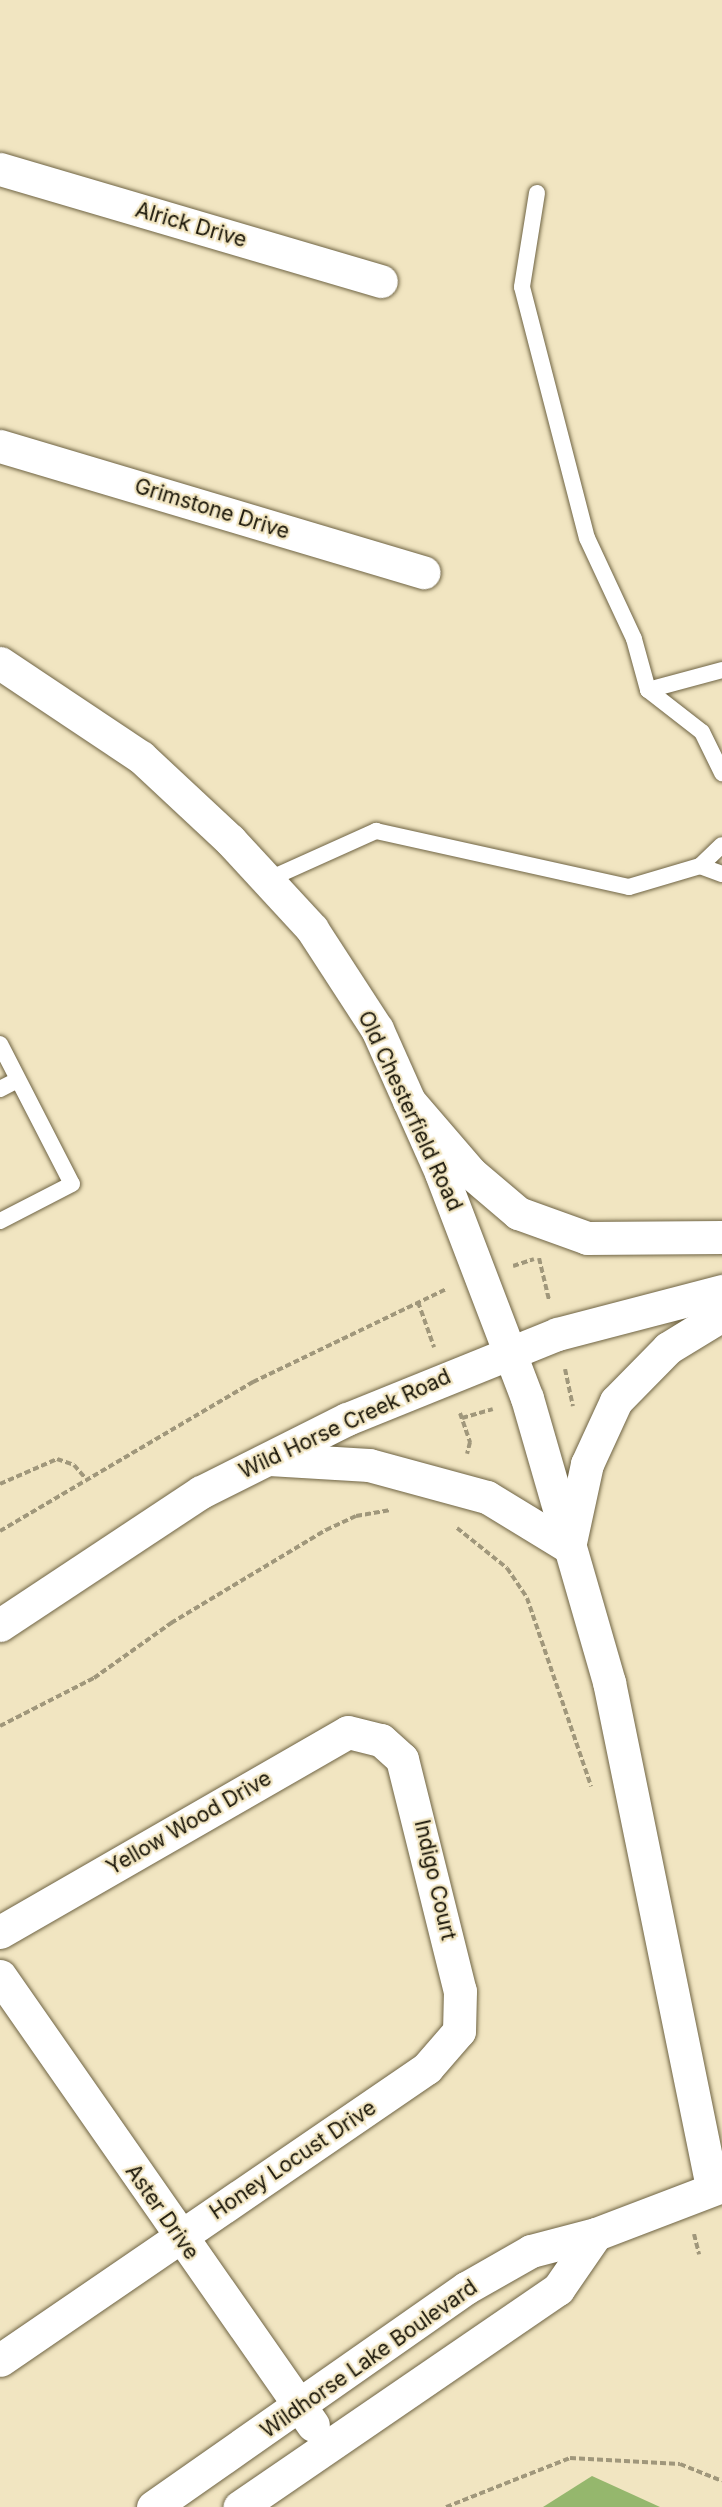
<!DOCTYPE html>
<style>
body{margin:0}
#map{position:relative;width:722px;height:2507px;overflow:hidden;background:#f1e5c1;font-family:Inter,sans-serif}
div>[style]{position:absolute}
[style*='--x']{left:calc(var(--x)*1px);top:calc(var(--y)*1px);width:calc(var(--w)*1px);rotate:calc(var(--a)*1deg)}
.water>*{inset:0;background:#95b76d}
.path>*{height:4px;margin-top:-2px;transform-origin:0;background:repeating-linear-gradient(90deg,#a0977b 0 6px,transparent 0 9px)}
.roads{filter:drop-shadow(0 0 2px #6f6444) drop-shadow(0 0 2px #6f6444)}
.service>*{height:16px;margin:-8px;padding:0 8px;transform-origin:8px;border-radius:8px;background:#fff}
.minor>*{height:33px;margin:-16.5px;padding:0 16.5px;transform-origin:16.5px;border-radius:16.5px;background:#fff}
.secondary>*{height:33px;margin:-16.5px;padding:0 16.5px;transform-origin:16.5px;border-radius:16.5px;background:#fff}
span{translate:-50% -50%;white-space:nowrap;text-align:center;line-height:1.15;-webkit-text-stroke:4.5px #f1e5c1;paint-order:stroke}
.street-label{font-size:21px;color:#191508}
</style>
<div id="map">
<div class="water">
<div style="clip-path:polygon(592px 2476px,660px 2507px,543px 2507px)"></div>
</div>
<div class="path">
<div style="--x:539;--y:1258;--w:43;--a:76.6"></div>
<div style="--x:513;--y:1266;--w:22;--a:-18"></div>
<div style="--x:418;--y:1302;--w:48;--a:70.4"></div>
<div style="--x:565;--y:1369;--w:38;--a:78"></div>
<div style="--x:460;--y:1413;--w:31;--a:71"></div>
<div style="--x:470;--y:1442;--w:12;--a:104"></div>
<div style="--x:462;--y:1418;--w:32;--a:-16"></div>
<div style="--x:0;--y:1484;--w:62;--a:-23.7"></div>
<div style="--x:57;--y:1459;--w:18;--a:19"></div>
<div style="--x:74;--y:1465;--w:18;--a:49"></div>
<div style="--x:457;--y:1528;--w:64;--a:38.7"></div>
<div style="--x:507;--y:1568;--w:36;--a:56"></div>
<div style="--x:527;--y:1598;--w:199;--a:71.2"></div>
<div style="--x:0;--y:1531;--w:294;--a:-30.5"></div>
<div style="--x:253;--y:1382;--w:214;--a:-25.7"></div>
<div style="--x:0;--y:1726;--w:106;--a:-27.1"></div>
<div style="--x:94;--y:1678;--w:95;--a:-35.5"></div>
<div style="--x:171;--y:1623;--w:181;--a:-31"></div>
<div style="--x:326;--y:1530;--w:33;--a:-25"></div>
<div style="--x:356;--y:1516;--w:35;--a:-10"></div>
<div style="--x:694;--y:2234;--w:21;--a:76"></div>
<div style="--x:446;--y:2507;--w:133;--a:-21.6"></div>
<div style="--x:570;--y:2458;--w:110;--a:3.1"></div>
<div style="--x:680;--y:2464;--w:45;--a:22"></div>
</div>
<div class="roads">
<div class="service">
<div style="--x:537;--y:193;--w:95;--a:99.1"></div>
<div style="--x:522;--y:287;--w:259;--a:75.5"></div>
<div style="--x:587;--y:538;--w:111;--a:65"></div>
<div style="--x:634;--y:639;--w:53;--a:74.6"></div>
<div style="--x:648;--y:690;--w:68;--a:37.9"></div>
<div style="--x:702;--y:732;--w:46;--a:64"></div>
<div style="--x:648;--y:690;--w:77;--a:-15.1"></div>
<div style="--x:700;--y:866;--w:23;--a:20"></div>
<div style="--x:267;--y:880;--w:120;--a:-24.2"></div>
<div style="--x:376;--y:831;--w:259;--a:12.5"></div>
<div style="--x:629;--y:887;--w:74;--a:-16.5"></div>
<div style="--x:700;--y:866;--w:30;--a:-44"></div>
<div style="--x:0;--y:1044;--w:157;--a:62.8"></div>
<div style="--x:72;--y:1184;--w:81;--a:152.8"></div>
<div style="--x:0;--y:1089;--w:20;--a:-27"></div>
</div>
<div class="minor">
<div style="--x:0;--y:169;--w:397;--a:16.4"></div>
<div style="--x:0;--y:446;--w:442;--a:16.6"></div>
<div style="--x:0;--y:663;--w:169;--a:33.7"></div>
<div style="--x:141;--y:757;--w:122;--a:43"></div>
<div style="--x:230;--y:840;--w:121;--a:47.3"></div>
<div style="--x:312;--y:929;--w:119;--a:57"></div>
<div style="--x:377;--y:1029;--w:158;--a:66"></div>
<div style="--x:441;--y:1173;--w:241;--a:69.1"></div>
<div style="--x:527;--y:1398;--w:296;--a:73.9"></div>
<div style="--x:609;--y:1682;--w:515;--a:78.47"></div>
<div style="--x:0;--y:1932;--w:401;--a:-29.9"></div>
<div style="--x:348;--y:1732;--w:34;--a:14"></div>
<div style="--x:381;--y:1740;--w:28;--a:42"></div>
<div style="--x:402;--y:1759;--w:239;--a:76"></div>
<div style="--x:460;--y:1991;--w:40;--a:91.4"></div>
<div style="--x:459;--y:2031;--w:49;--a:130.9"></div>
<div style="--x:427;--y:2068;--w:517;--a:145.63"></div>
<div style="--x:0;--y:1976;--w:547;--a:55.12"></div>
<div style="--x:596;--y:2234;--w:135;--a:-20.9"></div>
<div style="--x:153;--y:2507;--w:382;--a:-35"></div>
<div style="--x:466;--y:2288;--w:75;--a:-29.6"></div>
<div style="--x:531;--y:2251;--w:67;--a:-14.7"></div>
<div style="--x:596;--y:2234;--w:67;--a:124.6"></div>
<div style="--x:558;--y:2289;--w:386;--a:145.6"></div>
</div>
<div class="secondary">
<div style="--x:409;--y:1101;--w:95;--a:49.3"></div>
<div style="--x:471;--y:1173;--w:62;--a:40.4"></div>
<div style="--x:518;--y:1213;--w:73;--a:19.9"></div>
<div style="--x:587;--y:1238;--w:135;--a:-0.4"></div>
<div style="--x:269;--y:1459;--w:100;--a:3.4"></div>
<div style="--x:369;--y:1465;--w:122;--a:15.2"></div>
<div style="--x:487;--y:1497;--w:96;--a:31.4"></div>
<div style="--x:569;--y:1547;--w:85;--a:-77.8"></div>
<div style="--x:587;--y:1464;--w:69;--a:-65.3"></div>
<div style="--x:616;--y:1401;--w:74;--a:-45.5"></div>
<div style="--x:668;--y:1348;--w:63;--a:-31.4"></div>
<div style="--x:0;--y:1625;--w:241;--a:-33.5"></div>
<div style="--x:201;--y:1492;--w:163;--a:-26.6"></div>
<div style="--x:347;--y:1419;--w:227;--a:-22"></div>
<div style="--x:557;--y:1334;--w:171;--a:-14.6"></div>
</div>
</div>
<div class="street-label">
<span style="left:191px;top:225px;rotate:16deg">Alrick Drive</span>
<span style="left:212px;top:509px;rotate:17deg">Grimstone Drive</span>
<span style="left:410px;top:1111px;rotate:65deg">Old Chesterfield Road</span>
<span style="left:345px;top:1424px;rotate:-25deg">Wild Horse Creek Road</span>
<span style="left:189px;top:1823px;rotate:-30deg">Yellow Wood Drive</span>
<span style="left:435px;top:1880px;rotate:77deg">Indigo Court</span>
<span style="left:293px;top:2160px;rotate:-34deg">Honey Locust Drive</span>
<span style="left:162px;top:2212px;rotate:55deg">Aster Drive</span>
<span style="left:369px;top:2359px;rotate:-35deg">Wildhorse Lake Boulevard</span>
</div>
</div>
